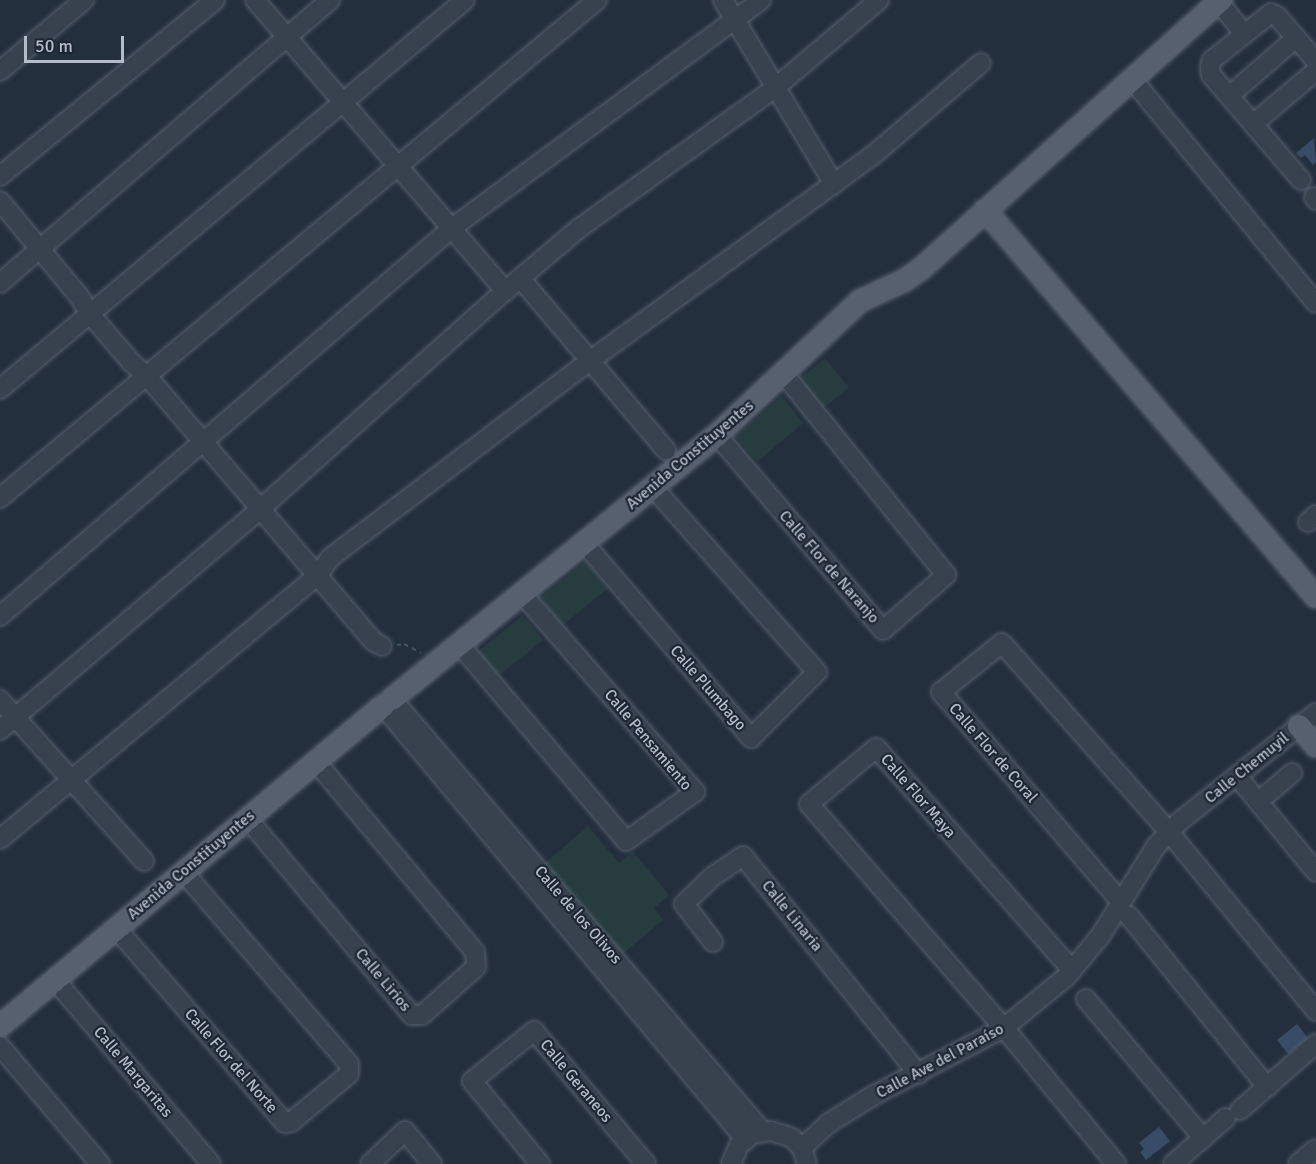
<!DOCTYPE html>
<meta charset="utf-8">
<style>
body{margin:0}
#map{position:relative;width:1316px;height:1164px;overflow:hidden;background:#242f3e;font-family:Signika,sans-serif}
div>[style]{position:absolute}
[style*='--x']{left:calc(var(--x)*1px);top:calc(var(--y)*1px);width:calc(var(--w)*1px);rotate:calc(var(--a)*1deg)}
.green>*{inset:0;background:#263c3f}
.water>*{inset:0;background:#394c67}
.path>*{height:2px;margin-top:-1px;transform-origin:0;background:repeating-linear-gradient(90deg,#44595c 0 4.5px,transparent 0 9px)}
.roads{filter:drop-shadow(0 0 2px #565f6c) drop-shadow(0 0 2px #565f6c)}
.minor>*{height:18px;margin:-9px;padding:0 9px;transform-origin:9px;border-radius:9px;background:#38414e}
.major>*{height:22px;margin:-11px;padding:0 11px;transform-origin:11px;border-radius:11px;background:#56606e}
span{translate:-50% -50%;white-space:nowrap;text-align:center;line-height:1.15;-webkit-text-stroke:4.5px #1d2633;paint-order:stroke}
.street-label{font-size:16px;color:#b4bcc9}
.scale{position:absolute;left:24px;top:36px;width:100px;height:27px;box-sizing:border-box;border:3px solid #b4bcc9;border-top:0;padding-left:8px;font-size:18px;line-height:21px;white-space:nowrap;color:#b4bcc9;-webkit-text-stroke:4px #1d2633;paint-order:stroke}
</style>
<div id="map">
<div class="green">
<div style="clip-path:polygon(825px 358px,849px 388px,822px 409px,798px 380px)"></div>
<div style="clip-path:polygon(782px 396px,803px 423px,757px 462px,735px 436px)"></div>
<div style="clip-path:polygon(586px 561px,608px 588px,562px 626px,540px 598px)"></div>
<div style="clip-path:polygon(523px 615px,543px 640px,495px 679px,475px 654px)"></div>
<div style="clip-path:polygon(588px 826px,619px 863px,633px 852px,669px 895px,654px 908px,663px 920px,620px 956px,544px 864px)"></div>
</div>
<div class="water">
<div style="clip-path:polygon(1314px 138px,1316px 162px,1313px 165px,1305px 155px,1301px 158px,1296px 153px)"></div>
<div style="clip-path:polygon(1297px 1024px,1308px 1038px,1288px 1054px,1277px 1040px)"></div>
<div style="clip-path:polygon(1159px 1127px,1170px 1141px,1146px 1160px,1140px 1152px,1144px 1149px,1139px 1143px)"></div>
</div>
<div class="path">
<div style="--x:397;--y:645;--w:7;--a:-8"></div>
<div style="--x:404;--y:644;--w:19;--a:28"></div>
</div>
<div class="roads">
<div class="minor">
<div style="--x:255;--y:0;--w:384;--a:49.3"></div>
<div style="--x:723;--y:0;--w:215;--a:58.9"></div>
<div style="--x:1219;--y:2;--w:39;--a:52"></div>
<div style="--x:0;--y:71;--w:110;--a:-40.2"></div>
<div style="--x:1131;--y:78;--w:291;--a:50.6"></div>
<div style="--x:1229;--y:96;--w:89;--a:-40.9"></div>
<div style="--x:1253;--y:124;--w:82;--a:-40.1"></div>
<div style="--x:0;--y:176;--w:278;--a:-39.3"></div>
<div style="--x:1301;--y:180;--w:138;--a:-130.6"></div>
<div style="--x:1211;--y:75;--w:8;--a:-97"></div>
<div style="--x:1210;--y:67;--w:7;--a:-74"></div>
<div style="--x:1212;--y:60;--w:75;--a:-38.5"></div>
<div style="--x:1271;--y:13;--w:7;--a:27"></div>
<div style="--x:1277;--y:16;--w:60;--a:49.1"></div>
<div style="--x:1314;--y:197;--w:4;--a:56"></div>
<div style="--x:0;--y:201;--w:124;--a:50.3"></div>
<div style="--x:79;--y:296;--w:21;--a:59"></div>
<div style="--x:90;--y:314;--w:63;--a:49.5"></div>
<div style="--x:131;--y:362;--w:20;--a:41"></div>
<div style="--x:146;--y:375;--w:350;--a:49.5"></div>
<div style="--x:373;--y:641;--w:10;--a:29"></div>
<div style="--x:520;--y:278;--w:226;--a:49.7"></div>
<div style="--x:0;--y:283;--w:435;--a:-40.6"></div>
<div style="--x:0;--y:389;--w:606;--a:-39.91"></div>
<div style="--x:717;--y:435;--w:256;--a:49.6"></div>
<div style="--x:883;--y:630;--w:84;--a:-41.1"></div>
<div style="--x:946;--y:575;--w:258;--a:-128.9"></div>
<div style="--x:0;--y:498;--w:777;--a:-39.83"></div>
<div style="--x:1308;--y:522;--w:11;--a:-41"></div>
<div style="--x:584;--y:543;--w:257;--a:49.4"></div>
<div style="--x:751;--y:738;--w:93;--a:-45"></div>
<div style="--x:817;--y:672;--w:247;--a:-131.6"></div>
<div style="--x:0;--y:616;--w:596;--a:-40.64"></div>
<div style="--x:452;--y:228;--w:384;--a:-36.4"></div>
<div style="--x:460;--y:645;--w:257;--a:49.7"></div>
<div style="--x:626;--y:841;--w:85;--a:-35.4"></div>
<div style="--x:695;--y:792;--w:263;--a:-131.1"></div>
<div style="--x:0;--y:700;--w:216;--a:48.2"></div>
<div style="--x:0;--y:730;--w:340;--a:-40.3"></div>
<div style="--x:259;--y:510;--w:329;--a:-41.7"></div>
<div style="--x:505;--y:291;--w:96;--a:-40.3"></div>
<div style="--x:578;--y:229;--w:244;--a:-35.6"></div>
<div style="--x:776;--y:87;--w:135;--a:-40.2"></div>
<div style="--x:1237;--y:776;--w:124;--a:50.5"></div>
<div style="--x:1258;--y:802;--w:45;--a:-40.5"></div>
<div style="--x:247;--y:818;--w:257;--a:50.1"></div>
<div style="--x:412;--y:1015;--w:10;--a:0"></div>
<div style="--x:422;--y:1015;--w:72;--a:-41.6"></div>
<div style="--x:476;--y:967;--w:15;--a:-94"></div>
<div style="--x:475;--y:952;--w:248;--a:-129.9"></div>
<div style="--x:0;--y:839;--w:412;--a:-39.7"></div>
<div style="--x:317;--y:576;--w:22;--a:-54"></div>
<div style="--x:330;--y:558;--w:328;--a:-37.2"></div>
<div style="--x:591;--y:360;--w:347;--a:-36"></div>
<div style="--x:872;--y:156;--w:143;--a:-40.5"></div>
<div style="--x:1121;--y:902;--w:277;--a:-130.6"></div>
<div style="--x:941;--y:692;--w:78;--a:-38.8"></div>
<div style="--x:1002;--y:643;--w:252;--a:48.5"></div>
<div style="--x:1169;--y:832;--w:232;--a:50.6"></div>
<div style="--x:1129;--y:916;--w:220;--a:51.1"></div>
<div style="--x:116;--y:928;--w:258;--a:49.1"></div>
<div style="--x:285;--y:1123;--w:6;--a:-9"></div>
<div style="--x:291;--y:1122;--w:75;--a:-39.6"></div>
<div style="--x:349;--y:1074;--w:10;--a:-90"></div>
<div style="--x:349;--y:1064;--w:254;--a:-130.8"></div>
<div style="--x:713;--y:942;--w:48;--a:-127.3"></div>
<div style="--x:684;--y:904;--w:39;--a:-44"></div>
<div style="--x:712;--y:877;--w:37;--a:-34"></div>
<div style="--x:743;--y:856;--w:280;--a:51.2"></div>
<div style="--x:1072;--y:970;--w:296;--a:-131.4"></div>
<div style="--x:876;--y:748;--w:87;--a:140.1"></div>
<div style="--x:809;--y:804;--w:297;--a:49"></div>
<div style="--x:1004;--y:1028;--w:176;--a:50.5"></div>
<div style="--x:55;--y:980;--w:241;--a:49.7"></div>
<div style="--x:1086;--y:999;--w:182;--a:49.9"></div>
<div style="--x:0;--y:1046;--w:155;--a:49.7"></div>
<div style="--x:1240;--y:1110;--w:101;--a:-41"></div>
<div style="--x:746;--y:1140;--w:566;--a:-129.91"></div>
<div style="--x:383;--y:706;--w:11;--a:-38"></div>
<div style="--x:392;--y:699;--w:570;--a:49.41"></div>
<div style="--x:802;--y:1148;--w:37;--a:-43"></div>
<div style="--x:829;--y:1123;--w:53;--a:-31.9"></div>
<div style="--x:874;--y:1095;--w:146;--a:-27.3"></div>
<div style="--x:1004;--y:1028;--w:82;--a:-39.5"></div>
<div style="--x:1067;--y:976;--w:53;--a:-50.3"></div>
<div style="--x:1101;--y:935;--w:105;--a:-58.3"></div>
<div style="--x:1156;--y:846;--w:33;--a:-46"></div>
<div style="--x:1179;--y:822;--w:175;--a:-38.5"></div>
<div style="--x:370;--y:1164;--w:48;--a:-43.3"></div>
<div style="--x:405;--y:1131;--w:43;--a:50.7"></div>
<div style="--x:540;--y:1164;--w:107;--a:-129.3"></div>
<div style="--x:472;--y:1081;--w:80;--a:-38.9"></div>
<div style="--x:534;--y:1031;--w:174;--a:49.9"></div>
<div style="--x:731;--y:1164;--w:21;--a:-67"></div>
<div style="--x:739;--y:1145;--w:17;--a:-40"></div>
<div style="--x:752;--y:1134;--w:19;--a:-9"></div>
<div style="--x:771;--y:1131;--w:22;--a:18"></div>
<div style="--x:792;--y:1138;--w:14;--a:45"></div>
<div style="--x:802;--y:1148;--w:17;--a:73"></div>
<div style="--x:1173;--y:1164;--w:70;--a:-41"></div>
<div style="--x:1298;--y:1164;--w:23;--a:-40"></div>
</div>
<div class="major">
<div style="--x:985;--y:210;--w:509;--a:49.46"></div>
<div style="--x:392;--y:699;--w:419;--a:-39.1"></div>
<div style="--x:717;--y:435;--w:196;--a:-43.1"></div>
<div style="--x:860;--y:301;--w:50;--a:-25"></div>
<div style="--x:905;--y:280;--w:21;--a:-35"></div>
<div style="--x:922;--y:268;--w:402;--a:-41.9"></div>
<div style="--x:1299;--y:726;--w:26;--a:50"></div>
<div style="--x:0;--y:1026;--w:499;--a:-39.9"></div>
</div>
</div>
<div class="street-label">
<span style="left:690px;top:455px;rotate:-40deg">Avenida Constituyentes</span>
<span style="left:829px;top:567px;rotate:49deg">Calle Flor de Naranjo</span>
<span style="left:708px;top:688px;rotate:49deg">Calle Plumbago</span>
<span style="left:648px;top:740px;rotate:50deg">Calle Pensamiento</span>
<span style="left:993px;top:753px;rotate:49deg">Calle Flor de Coral</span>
<span style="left:1247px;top:768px;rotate:-39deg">Calle Chemuyil</span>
<span style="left:918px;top:796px;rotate:49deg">Calle Flor Maya</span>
<span style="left:191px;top:865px;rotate:-40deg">Avenida Constituyentes</span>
<span style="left:578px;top:915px;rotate:49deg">Calle de los Olivos</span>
<span style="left:792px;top:916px;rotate:51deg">Calle Linaria</span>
<span style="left:383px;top:980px;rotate:50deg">Calle Lirios</span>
<span style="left:231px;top:1061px;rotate:49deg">Calle Flor del Norte</span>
<span style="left:940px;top:1061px;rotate:-28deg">Calle Ave del Paraíso</span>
<span style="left:133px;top:1072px;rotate:50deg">Calle Margaritas</span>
<span style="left:576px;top:1081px;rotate:50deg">Calle Geraneos</span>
</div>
<div class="scale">50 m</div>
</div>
